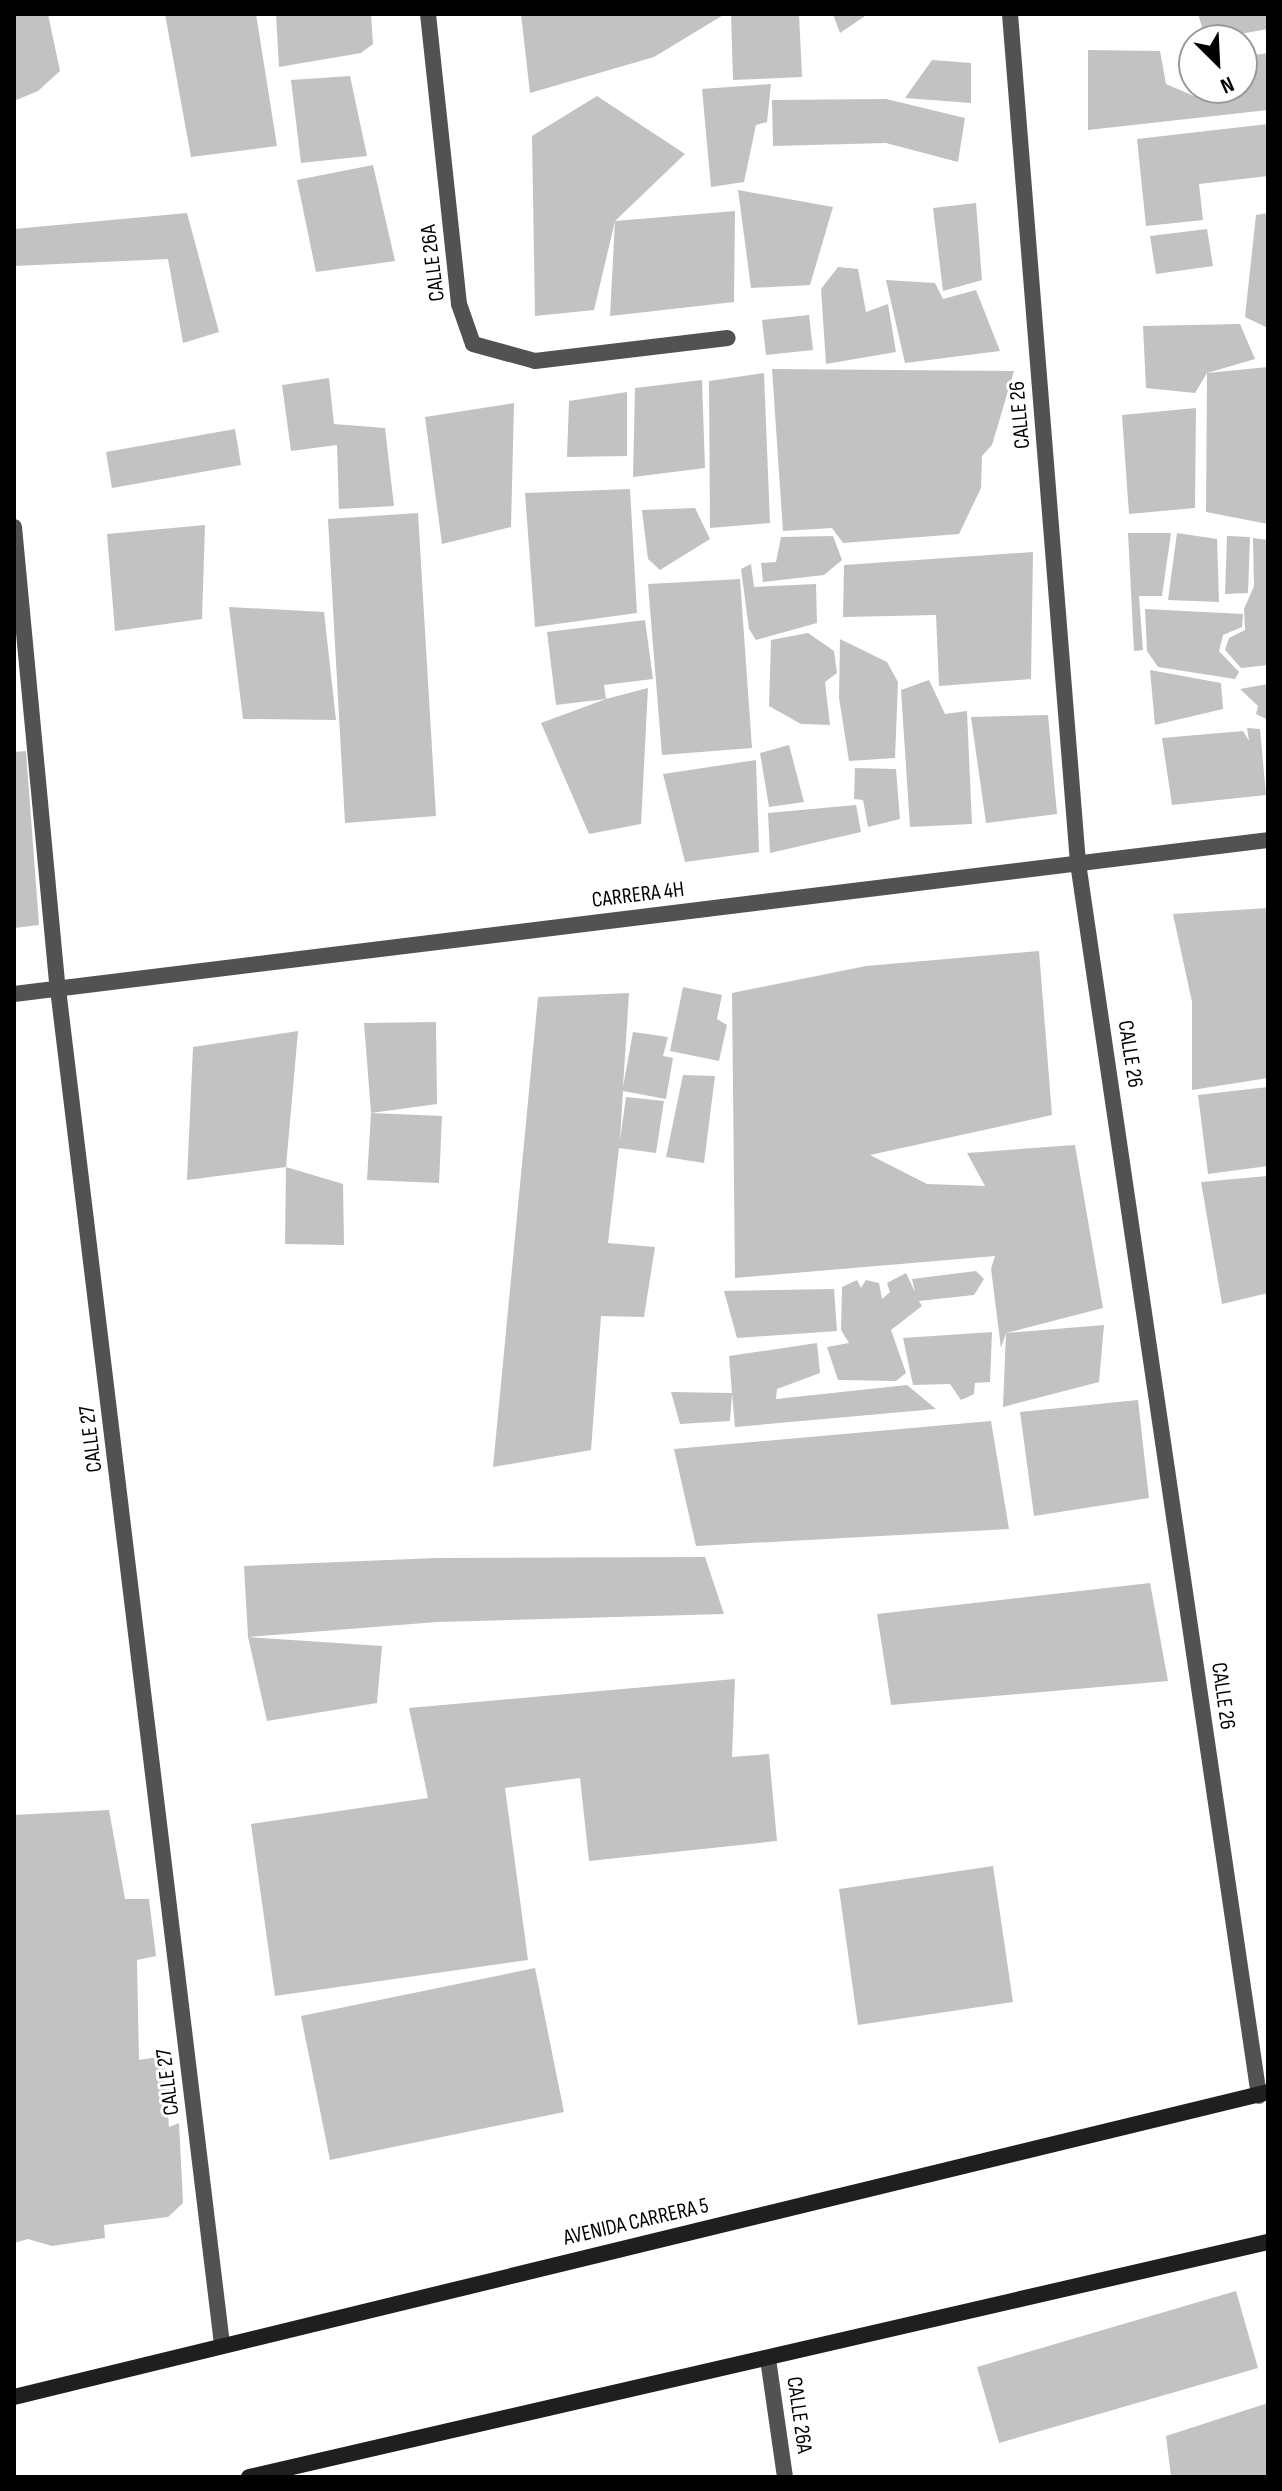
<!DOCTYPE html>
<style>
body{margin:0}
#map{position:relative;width:1282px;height:2491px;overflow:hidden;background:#fff;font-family:"Sofia Sans Condensed",sans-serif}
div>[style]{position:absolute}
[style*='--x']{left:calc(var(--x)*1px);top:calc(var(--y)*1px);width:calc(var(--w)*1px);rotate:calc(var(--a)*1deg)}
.building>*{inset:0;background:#c2c2c2}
.street>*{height:16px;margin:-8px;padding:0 8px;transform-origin:8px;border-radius:8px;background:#525252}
.secondary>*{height:16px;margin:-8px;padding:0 8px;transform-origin:8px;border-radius:8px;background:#1f1f1f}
span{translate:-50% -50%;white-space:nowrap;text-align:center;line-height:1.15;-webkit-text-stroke:6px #fff;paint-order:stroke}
.street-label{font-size:22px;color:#000}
.frame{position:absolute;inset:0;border:16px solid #000;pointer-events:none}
.north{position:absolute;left:1178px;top:24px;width:80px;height:80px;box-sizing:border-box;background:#fff;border:2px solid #999;border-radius:50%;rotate:156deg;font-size:22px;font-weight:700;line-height:32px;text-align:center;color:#000}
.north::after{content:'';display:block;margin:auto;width:28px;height:36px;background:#000;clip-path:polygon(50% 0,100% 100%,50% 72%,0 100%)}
</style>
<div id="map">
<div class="building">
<div style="clip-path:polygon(14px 14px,48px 14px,60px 71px,38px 91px,14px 101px)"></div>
<div style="clip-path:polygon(165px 14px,256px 14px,277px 146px,191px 157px)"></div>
<div style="clip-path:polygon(276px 14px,371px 14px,373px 44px,361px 53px,279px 67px)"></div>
<div style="clip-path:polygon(521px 14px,617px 15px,725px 14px,654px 57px,530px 93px)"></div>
<div style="clip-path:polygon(731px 14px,799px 14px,802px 77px,733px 80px)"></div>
<div style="clip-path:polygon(833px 14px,868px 14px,840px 33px)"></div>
<div style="clip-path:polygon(1198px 14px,1268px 14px,1268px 29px,1206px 40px)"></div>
<div style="clip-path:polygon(1088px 50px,1160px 51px,1166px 84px,1194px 96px,1218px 88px,1242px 88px,1248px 56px,1268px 53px,1268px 110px,1088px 130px)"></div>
<div style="clip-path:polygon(932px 60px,971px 63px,971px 103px,905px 98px)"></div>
<div style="clip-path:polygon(350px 76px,367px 156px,301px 163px,291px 80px)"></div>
<div style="clip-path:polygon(771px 84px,767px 122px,756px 125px,744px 182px,711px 187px,702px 89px)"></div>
<div style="clip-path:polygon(597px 96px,685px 154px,615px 221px,735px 211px,734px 302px,610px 316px,615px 221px,594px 310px,535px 316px,532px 136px)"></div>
<div style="clip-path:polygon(886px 99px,965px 118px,958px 162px,886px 143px,773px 146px,772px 100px)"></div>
<div style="clip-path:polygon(1268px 124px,1268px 176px,1199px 184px,1203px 220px,1146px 226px,1137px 139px)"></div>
<div style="clip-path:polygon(373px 165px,395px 261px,316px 272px,297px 180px)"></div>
<div style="clip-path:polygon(738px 190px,833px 207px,810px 285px,751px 288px)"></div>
<div style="clip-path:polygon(976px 203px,982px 280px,943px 291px,933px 208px)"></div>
<div style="clip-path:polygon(187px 213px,219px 332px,183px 343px,168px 259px,14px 266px,14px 229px)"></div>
<div style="clip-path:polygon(1268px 213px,1268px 328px,1245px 317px,1256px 215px)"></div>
<div style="clip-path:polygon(1207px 229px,1213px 266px,1156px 274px,1150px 236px)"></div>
<div style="clip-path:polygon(838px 267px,858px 269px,866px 312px,888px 304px,896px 352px,826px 364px,821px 289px)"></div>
<div style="clip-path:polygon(886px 280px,935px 283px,943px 299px,976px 290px,1000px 351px,905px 363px)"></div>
<div style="clip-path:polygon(809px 315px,813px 350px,766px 355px,762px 320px)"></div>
<div style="clip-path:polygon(1240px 324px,1255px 359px,1207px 373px,1195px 393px,1146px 388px,1143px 326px)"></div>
<div style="clip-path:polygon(1268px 367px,1268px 524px,1206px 512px,1207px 373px)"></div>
<div style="clip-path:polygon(772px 369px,1014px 371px,992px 445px,982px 456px,981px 488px,959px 534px,843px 543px,832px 528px,783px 531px)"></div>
<div style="clip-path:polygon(764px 373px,770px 523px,710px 528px,709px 381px)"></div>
<div style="clip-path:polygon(329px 378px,334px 424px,385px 428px,394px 506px,339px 509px,337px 445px,291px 451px,282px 385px)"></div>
<div style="clip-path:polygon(702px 380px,705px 468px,633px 477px,635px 388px)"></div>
<div style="clip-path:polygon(627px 392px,627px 456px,567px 457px,569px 401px)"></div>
<div style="clip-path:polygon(514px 403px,511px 527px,442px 544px,425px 417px)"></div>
<div style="clip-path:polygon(1196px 408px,1195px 508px,1129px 514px,1122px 415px)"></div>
<div style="clip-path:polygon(235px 429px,241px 465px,112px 488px,106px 452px)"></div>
<div style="clip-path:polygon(630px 489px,637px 613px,535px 627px,525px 493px)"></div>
<div style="clip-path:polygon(695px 508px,710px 539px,660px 570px,648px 559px,642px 510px)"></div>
<div style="clip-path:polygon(418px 513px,436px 816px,345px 823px,328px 519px)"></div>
<div style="clip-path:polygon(205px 525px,202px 619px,115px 631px,107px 534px)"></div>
<div style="clip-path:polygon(1128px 533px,1171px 533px,1162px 596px,1139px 596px,1143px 650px,1134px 651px)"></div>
<div style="clip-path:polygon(1177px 533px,1217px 539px,1219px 602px,1168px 600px)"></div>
<div style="clip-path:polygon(833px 536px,842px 560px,824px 575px,763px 582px,761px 563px,776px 562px,781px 537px)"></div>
<div style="clip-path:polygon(1227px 536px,1250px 537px,1248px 593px,1225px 594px)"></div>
<div style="clip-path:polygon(1253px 538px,1268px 540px,1268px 665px,1241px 668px,1225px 650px,1229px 638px,1245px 630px,1244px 609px,1254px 586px)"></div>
<div style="clip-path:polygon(1033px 552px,1031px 679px,939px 686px,936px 615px,843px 617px,844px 565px)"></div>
<div style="clip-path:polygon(751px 564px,754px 587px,816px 584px,817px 623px,756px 640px,749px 629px,741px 569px)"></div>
<div style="clip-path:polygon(740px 579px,752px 748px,662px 755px,648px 584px)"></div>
<div style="clip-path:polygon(229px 607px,324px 612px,336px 720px,243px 719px)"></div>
<div style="clip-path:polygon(1145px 609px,1243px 614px,1242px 627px,1223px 635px,1219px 651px,1239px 672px,1235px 679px,1158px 667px,1147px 651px)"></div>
<div style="clip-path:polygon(645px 620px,653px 679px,604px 685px,606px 699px,648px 688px,641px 824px,589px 834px,541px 723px,606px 699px,556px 705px,547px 632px)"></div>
<div style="clip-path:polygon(808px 633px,834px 651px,837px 673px,825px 682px,830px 725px,801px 724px,769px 706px,771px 640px)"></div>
<div style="clip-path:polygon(840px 639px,887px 662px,898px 682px,895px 758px,849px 761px,839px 698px)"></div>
<div style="clip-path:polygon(1150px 670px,1221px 683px,1223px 709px,1155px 725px)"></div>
<div style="clip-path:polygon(929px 680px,945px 714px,967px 711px,972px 824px,910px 827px,901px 690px)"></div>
<div style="clip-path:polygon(1268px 684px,1268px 720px,1256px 714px,1258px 706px,1240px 689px)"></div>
<div style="clip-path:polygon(1048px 715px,1057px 814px,986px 823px,971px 717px)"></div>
<div style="clip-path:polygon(1247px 728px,1260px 729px,1266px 795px,1172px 805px,1162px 738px,1243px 731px,1249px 741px)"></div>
<div style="clip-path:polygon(789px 745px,804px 802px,769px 807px,760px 753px)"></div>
<div style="clip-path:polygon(26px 751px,39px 925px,14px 928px,14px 752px)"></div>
<div style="clip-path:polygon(756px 760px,759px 852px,685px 862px,663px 774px)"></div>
<div style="clip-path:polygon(855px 768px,896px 769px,900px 819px,868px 827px,863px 800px,854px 799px)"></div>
<div style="clip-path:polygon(856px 805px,861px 832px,770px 853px,768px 813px)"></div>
<div style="clip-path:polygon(1268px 908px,1268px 1078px,1192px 1090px,1192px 1002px,1173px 914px)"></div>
<div style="clip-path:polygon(1039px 951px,1052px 1115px,870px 1155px,927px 1184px,985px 1186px,967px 1153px,1075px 1145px,1103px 1308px,1006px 1333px,1104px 1325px,1099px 1382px,1003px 1407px,1006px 1333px,1001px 1348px,991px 1269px,995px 1256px,735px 1278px,732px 993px,866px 966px)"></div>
<div style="clip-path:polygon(683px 987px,722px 995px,717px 1019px,727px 1025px,719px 1061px,670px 1051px)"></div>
<div style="clip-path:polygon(629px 993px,623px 1087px,633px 1032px,668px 1037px,663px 1056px,673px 1058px,666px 1099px,623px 1091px,620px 1140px,626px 1097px,664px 1101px,656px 1153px,619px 1148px,608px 1243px,655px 1247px,644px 1317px,601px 1316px,591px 1450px,493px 1467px,538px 997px)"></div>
<div style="clip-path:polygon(436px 1022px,437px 1104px,371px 1113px,364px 1023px)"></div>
<div style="clip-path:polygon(298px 1031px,286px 1167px,187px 1180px,193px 1047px)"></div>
<div style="clip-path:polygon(683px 1075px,715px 1076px,704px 1163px,666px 1157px)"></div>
<div style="clip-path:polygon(1268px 1087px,1268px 1166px,1208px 1174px,1198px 1095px)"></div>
<div style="clip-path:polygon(371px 1113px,442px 1116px,439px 1183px,367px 1180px)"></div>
<div style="clip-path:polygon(286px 1167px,343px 1184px,344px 1245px,285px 1244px)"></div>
<div style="clip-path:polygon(1268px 1176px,1268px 1293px,1222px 1304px,1201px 1182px)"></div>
<div style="clip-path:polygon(976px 1271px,984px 1279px,974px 1295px,919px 1301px,922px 1306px,891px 1330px,906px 1373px,896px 1381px,838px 1380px,827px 1347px,849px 1343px,841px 1330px,842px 1287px,857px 1280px,861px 1288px,866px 1280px,879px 1283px,882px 1299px,890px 1292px,887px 1283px,906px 1273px,915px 1292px,912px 1279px)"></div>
<div style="clip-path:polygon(834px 1289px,837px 1331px,737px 1338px,724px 1291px)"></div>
<div style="clip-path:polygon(992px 1332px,990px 1382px,975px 1383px,974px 1394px,961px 1400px,950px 1384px,913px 1385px,903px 1338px)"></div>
<div style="clip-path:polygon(817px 1343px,820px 1373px,777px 1389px,776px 1399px,907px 1385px,936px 1409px,735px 1427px,732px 1393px,730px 1421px,680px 1424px,671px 1392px,732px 1393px,729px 1356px)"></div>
<div style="clip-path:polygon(1138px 1400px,1149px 1498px,1034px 1516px,1020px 1412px)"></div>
<div style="clip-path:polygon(991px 1421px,1009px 1529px,696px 1546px,674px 1449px)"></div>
<div style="clip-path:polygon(705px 1557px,724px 1614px,437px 1622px,248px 1637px,382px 1646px,377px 1703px,267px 1721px,248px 1637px,244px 1566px,436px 1558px)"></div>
<div style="clip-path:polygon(1150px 1583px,1168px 1681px,891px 1705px,877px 1614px)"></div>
<div style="clip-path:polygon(735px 1679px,732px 1757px,769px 1754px,777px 1841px,589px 1861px,580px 1778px,505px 1788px,528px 1960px,275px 1996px,251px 1824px,428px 1798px,409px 1708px)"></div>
<div style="clip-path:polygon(109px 1810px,125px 1899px,149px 1899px,156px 1956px,137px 1960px,139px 2060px,164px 2056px,169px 2127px,179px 2123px,183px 2203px,168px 2217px,104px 2225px,105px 2238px,52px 2246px,28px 2239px,14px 2243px,14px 1815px)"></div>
<div style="clip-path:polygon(993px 1866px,1013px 2002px,858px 2025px,839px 1889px)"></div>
<div style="clip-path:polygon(535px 1968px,564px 2112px,330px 2160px,301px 2016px)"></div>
<div style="clip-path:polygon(1236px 2291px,1258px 2368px,999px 2443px,977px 2367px)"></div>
<div style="clip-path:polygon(1268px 2403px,1268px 2477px,1171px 2477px,1166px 2436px)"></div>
</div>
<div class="street">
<div style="--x:428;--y:14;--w:292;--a:83.9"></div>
<div style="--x:459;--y:304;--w:42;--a:70.7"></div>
<div style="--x:473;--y:344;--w:64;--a:15.3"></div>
<div style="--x:535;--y:361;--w:194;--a:-6.8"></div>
<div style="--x:1010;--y:14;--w:852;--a:85.42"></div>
<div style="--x:1078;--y:863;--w:1246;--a:81.65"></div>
<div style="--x:14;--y:527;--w:464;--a:84.6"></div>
<div style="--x:58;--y:989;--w:1365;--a:83.1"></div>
<div style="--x:14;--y:994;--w:1263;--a:-7"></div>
<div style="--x:768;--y:2359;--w:119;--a:81.8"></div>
</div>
<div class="secondary">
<div style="--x:14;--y:2397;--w:1291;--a:-13.67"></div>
<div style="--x:249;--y:2477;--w:1046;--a:-12.99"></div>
</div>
<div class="street-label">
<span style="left:433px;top:263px;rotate:-97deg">CALLE 26A</span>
<span style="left:1020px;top:415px;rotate:-95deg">CALLE 26</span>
<span style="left:638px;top:895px;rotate:-7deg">CARRERA 4H</span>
<span style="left:1130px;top:1054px;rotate:81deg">CALLE 26</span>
<span style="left:91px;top:1439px;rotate:-97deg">CALLE 27</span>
<span style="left:1223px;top:1696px;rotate:82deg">CALLE 26</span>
<span style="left:168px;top:2082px;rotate:-97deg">CALLE 27</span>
<span style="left:636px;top:2222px;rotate:-13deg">AVENIDA CARRERA 5</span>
<span style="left:799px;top:2415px;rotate:82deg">CALLE 26A</span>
</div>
<div class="frame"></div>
<div class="north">N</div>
</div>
